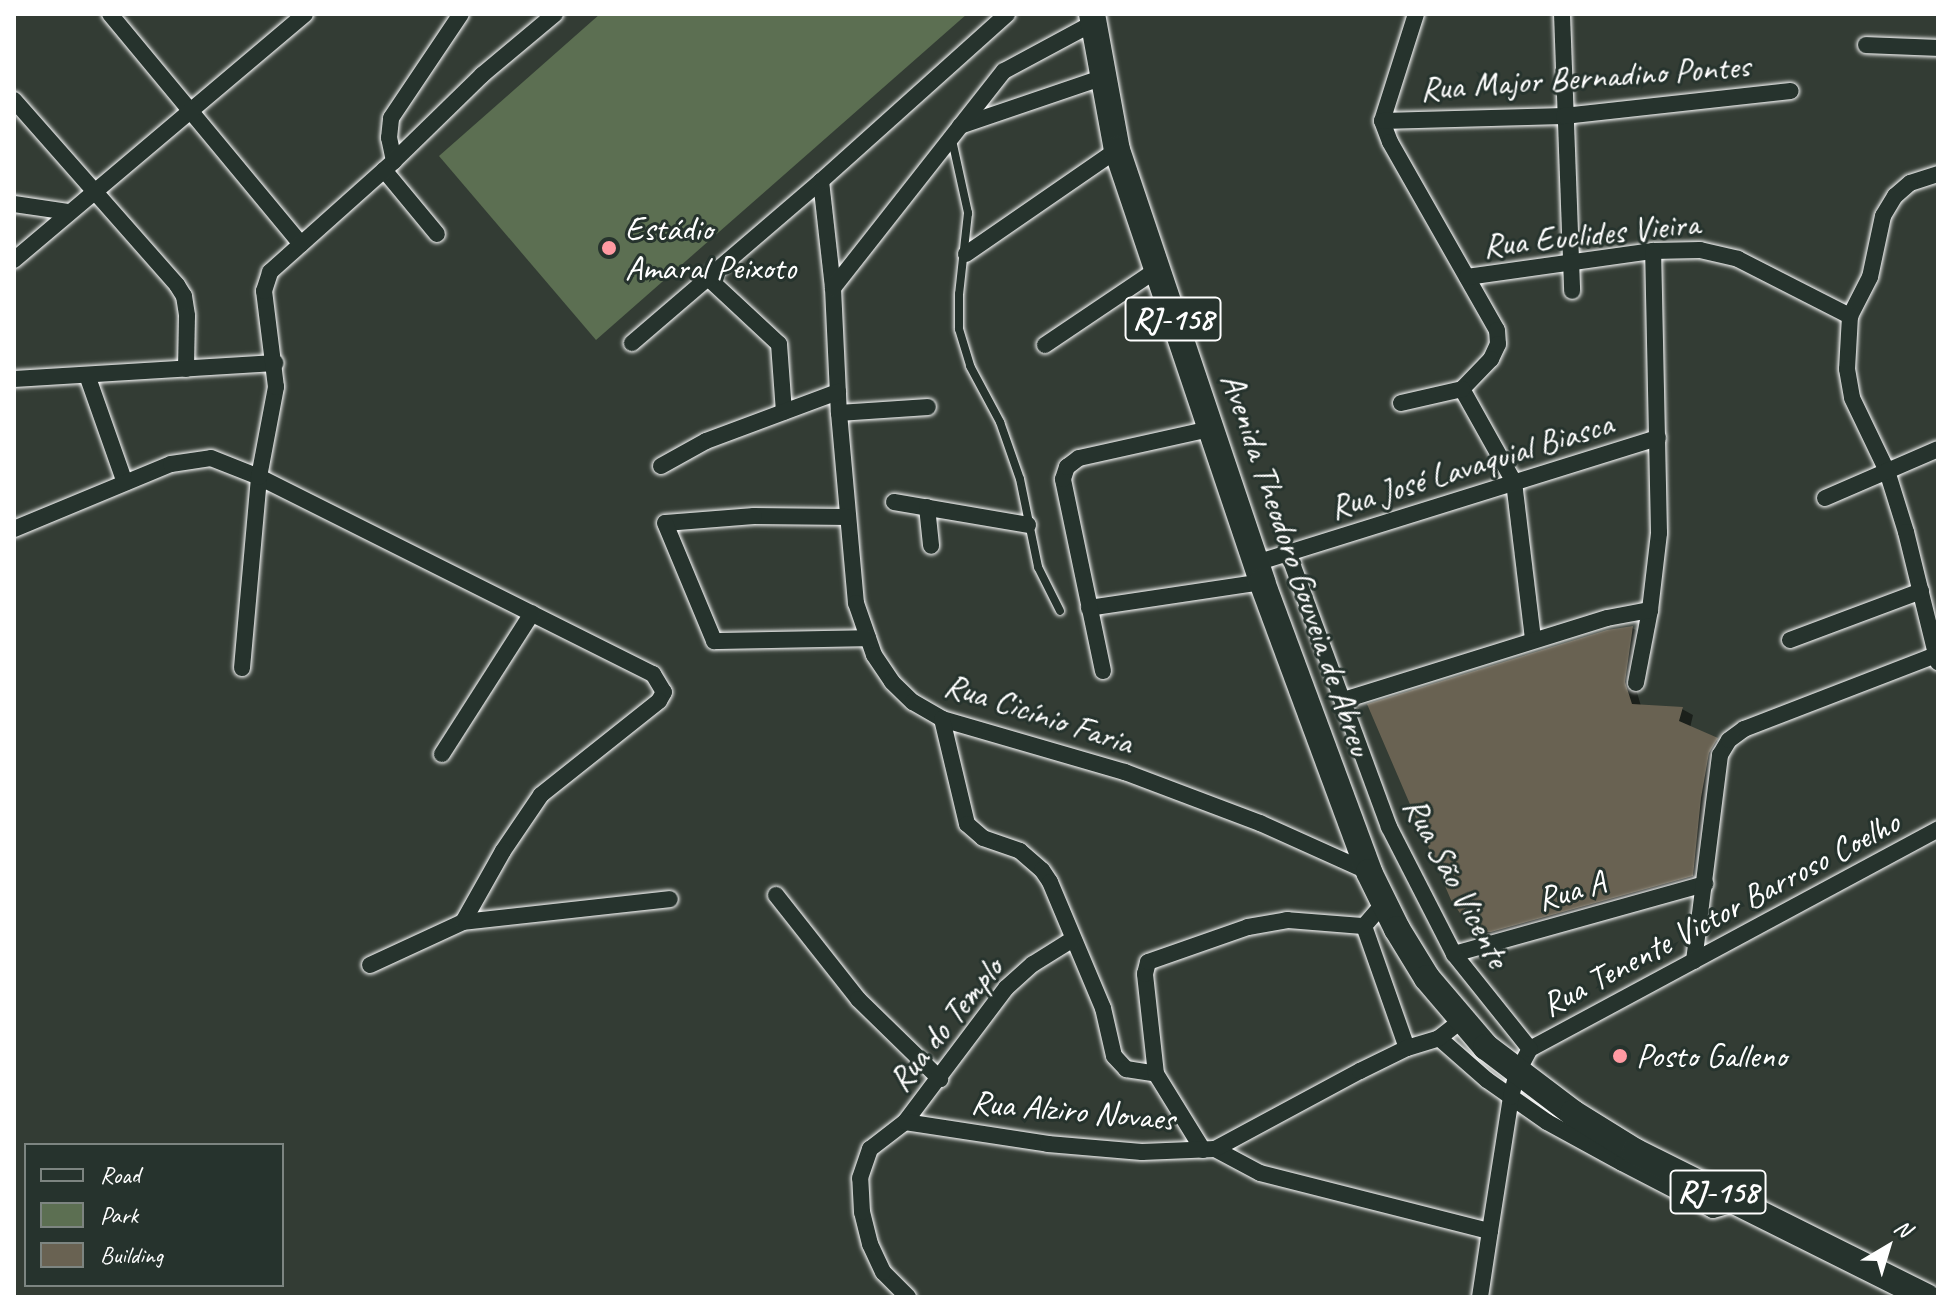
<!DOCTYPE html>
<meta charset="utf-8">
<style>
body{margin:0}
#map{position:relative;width:1952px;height:1311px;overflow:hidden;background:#333c34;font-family:Caveat,sans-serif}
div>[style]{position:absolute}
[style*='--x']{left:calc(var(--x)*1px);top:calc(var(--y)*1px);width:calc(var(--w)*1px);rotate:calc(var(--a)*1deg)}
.green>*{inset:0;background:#5c6f52}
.shadow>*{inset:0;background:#0007}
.building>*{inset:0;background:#696252}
.roads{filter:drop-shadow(0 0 2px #fff) drop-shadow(0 0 2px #fff)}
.service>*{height:8px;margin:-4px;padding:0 4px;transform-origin:4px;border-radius:4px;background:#26332d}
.minor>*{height:16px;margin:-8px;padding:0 8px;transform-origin:8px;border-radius:8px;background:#26332d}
.primary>*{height:26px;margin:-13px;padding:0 13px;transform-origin:13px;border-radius:13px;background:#26332d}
.dots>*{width:22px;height:22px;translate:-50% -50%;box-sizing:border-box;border:4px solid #26332d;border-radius:50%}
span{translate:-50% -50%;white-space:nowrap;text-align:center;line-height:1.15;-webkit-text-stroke:6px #26332d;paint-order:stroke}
.shield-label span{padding:2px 6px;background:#26332d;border:2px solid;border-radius:6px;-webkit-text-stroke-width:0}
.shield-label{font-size:32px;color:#fff;font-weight:700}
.street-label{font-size:34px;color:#fff}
.poi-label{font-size:34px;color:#fff}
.left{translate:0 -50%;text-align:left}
.frame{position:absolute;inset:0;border:16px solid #fff;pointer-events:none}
.legend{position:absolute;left:24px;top:1143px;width:260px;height:144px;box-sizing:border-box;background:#26332d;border:2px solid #7d8581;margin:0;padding:10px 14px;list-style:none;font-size:24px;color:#fff}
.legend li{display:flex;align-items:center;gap:16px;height:40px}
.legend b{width:40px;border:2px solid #7d8581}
.north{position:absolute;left:1848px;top:1207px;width:80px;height:80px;-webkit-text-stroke:6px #26332d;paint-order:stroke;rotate:38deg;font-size:22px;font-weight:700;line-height:32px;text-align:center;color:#fff}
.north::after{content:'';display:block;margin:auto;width:28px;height:36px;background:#fff;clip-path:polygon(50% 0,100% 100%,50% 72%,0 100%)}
</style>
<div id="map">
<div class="green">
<div style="clip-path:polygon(600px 14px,967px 14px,596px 340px,439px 156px)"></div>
</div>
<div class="shadow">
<div style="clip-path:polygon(1632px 628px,1644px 634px,1636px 689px,1641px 706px,1682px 709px,1693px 715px,1690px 728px,1728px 746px,1704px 882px,1487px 937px,1475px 930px)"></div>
</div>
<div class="building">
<div style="clip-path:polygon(1633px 626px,1625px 682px,1632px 704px,1683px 707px,1679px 721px,1718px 738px,1709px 753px,1701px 798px,1693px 876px,1491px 932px,1473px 932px,1451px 900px,1367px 704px,1607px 630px)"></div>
</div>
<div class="roads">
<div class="service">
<div style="--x:952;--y:140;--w:75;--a:77.6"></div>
<div style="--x:968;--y:213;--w:81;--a:96.3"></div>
<div style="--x:959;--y:294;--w:35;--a:90"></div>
<div style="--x:959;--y:329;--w:39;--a:73"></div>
<div style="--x:970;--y:366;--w:64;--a:61.8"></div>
<div style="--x:1000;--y:422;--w:60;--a:70.7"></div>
<div style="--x:1020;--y:479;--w:90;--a:78.4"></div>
<div style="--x:1038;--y:567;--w:49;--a:63.4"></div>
</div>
<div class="minor">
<div style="--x:110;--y:14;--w:299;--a:50.3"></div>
<div style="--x:1416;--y:14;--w:112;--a:107.6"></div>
<div style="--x:1382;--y:121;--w:22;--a:69"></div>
<div style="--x:1390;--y:142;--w:216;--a:60.4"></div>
<div style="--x:1497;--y:330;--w:14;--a:86"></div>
<div style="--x:1498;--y:344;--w:17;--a:115"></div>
<div style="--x:1491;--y:359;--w:42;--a:134"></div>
<div style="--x:1562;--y:14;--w:277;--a:87.9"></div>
<div style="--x:1866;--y:45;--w:72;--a:2.4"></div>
<div style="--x:14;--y:100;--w:247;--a:48.6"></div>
<div style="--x:177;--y:285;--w:13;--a:58"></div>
<div style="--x:184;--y:296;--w:20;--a:81"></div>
<div style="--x:187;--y:316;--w:53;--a:91.1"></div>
<div style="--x:1382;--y:121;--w:182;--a:-1.6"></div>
<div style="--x:1564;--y:116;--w:228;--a:-6.3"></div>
<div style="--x:960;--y:126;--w:149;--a:-18.8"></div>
<div style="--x:394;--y:161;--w:24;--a:-102"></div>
<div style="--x:389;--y:138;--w:20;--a:-84"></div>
<div style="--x:391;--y:118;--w:125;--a:-56.1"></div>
<div style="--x:384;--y:170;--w:83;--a:50.4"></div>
<div style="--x:1938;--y:174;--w:29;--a:162"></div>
<div style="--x:1910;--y:183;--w:20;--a:139"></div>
<div style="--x:1895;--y:196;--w:23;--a:121"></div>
<div style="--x:1883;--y:216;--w:62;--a:102"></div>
<div style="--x:1870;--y:277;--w:44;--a:117.1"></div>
<div style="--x:1850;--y:316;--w:53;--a:93.2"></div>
<div style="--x:1847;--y:369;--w:29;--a:80"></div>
<div style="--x:1852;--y:398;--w:81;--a:64.4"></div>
<div style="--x:1887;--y:471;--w:64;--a:72.7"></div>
<div style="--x:1906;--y:532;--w:134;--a:76.2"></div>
<div style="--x:821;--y:181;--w:108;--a:83.6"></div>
<div style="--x:833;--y:288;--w:125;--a:87.3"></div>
<div style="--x:839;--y:413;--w:191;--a:84.9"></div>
<div style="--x:856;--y:603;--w:55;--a:70.9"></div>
<div style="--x:874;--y:655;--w:32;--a:56"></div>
<div style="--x:892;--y:682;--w:29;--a:44"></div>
<div style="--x:913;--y:702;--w:34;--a:30"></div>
<div style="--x:942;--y:719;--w:191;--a:16.2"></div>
<div style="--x:1125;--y:772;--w:144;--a:20.7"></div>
<div style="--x:1260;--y:823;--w:120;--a:24.2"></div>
<div style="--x:14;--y:204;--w:56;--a:8.3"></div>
<div style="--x:966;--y:254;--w:183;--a:-34.6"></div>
<div style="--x:14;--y:260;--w:381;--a:-40.2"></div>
<div style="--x:1467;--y:277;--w:188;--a:-8"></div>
<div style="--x:1653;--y:251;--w:47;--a:-1.2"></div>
<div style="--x:1700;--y:250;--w:39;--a:13"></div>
<div style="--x:1738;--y:259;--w:126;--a:27"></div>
<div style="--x:708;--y:278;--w:97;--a:42.9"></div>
<div style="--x:779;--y:344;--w:68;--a:85.8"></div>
<div style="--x:833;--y:288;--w:276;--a:-51.8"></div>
<div style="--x:1004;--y:71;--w:101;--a:-28.3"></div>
<div style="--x:632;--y:343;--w:249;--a:-40.6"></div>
<div style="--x:821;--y:181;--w:250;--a:-41.9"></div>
<div style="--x:1045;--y:345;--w:134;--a:-34"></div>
<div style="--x:87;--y:375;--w:114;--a:70.6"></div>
<div style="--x:14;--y:379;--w:262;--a:-3.5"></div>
<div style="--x:1462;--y:389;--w:107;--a:60.8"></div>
<div style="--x:1514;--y:482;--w:158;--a:83.1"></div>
<div style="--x:1401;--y:403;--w:63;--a:-12.9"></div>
<div style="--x:839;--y:413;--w:89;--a:-3.9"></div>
<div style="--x:661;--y:466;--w:51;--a:-29.1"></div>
<div style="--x:706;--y:441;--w:141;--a:-20.4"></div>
<div style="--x:1825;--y:498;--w:123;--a:-23.4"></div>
<div style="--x:894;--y:502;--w:136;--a:9.7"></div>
<div style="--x:927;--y:507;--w:39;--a:84"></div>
<div style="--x:847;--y:517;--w:93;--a:-179.4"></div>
<div style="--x:754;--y:516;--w:89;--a:175.5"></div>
<div style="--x:665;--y:523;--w:128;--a:67.4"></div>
<div style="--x:714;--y:641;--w:154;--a:-1.1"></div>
<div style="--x:14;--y:529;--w:170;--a:-22.5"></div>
<div style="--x:171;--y:464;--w:40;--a:-8.5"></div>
<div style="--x:211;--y:458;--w:52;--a:21.6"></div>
<div style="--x:259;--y:477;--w:441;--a:26.6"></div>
<div style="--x:653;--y:674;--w:21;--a:59"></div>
<div style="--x:664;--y:692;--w:10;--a:119"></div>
<div style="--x:659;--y:701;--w:151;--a:141.5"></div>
<div style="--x:541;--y:795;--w:68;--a:124.2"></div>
<div style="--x:503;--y:851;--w:81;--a:119.4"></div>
<div style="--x:1256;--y:563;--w:421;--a:-17.3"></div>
<div style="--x:1089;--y:608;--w:175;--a:-8.5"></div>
<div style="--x:1790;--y:640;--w:140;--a:-20.5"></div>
<div style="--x:242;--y:668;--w:192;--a:-84.9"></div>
<div style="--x:259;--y:477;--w:92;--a:-79.3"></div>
<div style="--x:276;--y:387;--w:97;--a:-97.1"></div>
<div style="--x:264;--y:291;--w:20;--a:-72"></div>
<div style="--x:270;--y:272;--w:166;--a:-41.8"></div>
<div style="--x:394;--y:161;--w:123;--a:-44.3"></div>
<div style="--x:482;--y:75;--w:95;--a:-39.9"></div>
<div style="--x:1103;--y:671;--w:196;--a:-101.8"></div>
<div style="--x:1063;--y:479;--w:13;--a:-72"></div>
<div style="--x:1067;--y:467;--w:15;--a:-37"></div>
<div style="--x:1079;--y:458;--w:134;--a:-12.5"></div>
<div style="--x:1636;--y:683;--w:74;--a:-79.1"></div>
<div style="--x:1650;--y:610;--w:78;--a:-83.3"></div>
<div style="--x:1659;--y:533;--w:282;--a:-91.2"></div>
<div style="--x:1344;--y:700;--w:275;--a:-17.3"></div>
<div style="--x:1607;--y:618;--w:44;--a:-10.5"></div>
<div style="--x:942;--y:719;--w:108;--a:76.6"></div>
<div style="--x:967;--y:824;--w:21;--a:41"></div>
<div style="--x:983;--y:838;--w:39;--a:19"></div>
<div style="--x:1020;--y:851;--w:29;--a:41"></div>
<div style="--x:1042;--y:870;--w:14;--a:56"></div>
<div style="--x:1050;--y:882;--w:137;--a:67.2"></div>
<div style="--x:1103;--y:1008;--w:49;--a:77.1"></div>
<div style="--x:1114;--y:1056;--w:18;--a:47"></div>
<div style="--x:1126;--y:1069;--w:30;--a:9"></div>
<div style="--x:442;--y:754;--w:167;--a:-57.4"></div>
<div style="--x:776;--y:895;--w:132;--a:51.7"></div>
<div style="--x:858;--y:999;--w:115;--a:44.3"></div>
<div style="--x:1384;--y:903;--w:30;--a:131"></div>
<div style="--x:1364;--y:926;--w:129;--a:70.6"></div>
<div style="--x:1454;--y:954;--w:261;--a:-15.6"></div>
<div style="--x:1694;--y:961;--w:208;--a:-82.8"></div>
<div style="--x:1720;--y:755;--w:17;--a:-59"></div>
<div style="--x:1729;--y:740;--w:19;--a:-36"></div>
<div style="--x:1744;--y:729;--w:208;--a:-21.1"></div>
<div style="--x:370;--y:965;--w:102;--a:-24.8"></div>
<div style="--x:463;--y:922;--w:208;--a:-6.3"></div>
<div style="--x:1439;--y:1038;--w:64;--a:41.2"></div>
<div style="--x:1487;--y:1080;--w:73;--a:35"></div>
<div style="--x:1547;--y:1122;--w:85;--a:28.7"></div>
<div style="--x:1622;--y:1163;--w:102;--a:27.3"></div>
<div style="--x:1713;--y:1210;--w:29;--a:-16"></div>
<div style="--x:1530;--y:1049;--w:464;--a:-28.3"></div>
<div style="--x:905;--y:1122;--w:168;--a:-53"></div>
<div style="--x:1006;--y:988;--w:36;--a:-42"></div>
<div style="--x:1033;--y:964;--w:47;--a:-32"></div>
<div style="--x:1215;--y:1149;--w:51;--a:28.1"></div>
<div style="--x:1260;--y:1173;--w:237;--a:14.2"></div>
<div style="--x:1490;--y:1231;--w:136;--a:-81.1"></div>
<div style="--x:1511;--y:1097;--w:25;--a:-76"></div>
<div style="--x:1517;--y:1073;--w:27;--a:-62"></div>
<div style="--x:1530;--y:1049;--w:122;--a:-128.7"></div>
<div style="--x:1454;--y:954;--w:143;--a:-117.1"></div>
<div style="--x:1389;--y:827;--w:292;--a:-110.2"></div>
<div style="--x:1203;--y:1150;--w:89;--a:-121.7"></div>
<div style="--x:1156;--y:1074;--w:101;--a:-96.3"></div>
<div style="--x:1145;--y:974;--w:12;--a:-76"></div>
<div style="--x:1148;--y:962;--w:106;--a:-19.3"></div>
<div style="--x:1248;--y:927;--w:40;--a:-10"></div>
<div style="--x:1287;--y:920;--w:77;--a:4.5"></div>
<div style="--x:908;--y:1297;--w:35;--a:-135"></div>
<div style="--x:883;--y:1272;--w:31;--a:-115"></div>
<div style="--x:870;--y:1244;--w:33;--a:-104"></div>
<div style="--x:862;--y:1212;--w:34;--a:-93"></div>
<div style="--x:860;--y:1178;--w:31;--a:-71"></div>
<div style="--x:870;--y:1149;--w:44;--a:-37.6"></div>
<div style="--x:905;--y:1122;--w:145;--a:8.7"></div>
<div style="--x:1048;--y:1144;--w:94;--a:4.9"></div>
<div style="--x:1142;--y:1152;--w:73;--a:-2.4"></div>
<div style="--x:1215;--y:1149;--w:165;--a:-28.3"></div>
<div style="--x:1360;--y:1071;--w:52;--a:-26.1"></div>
<div style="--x:1407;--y:1048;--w:34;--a:-17"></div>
<div style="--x:1439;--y:1038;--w:28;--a:-38"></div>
<div style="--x:1480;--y:1297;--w:67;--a:-81.4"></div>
</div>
<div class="primary">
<div style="--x:1092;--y:14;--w:138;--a:79.6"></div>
<div style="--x:1117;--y:150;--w:456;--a:71.4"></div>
<div style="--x:1262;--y:582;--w:309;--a:69.7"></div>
<div style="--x:1369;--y:872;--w:64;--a:63.8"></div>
<div style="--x:1397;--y:929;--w:57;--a:58.5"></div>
<div style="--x:1427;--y:978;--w:91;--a:49.5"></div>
<div style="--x:1486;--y:1047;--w:109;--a:37.2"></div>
<div style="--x:1573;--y:1113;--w:74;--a:31.8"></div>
<div style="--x:1636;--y:1152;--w:325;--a:26.5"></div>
</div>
</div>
<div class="dots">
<div style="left:609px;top:248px;background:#ff9aa2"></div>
<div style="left:1620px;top:1056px;background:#ff9aa2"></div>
</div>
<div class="shield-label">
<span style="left:1173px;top:319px">RJ-158</span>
<span style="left:1718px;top:1192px">RJ-158</span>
</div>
<div class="street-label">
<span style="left:1585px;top:77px;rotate:-4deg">Rua Major Bernadino Pontes</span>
<span style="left:1591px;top:234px;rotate:-6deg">Rua Euclides Vieira</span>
<span style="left:1471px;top:465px;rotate:-17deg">Rua José Lavaquial Biasca</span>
<span style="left:1297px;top:564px;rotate:71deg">Avenida Theodoro Gouveia de Abreu</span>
<span style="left:1039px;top:713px;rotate:18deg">Rua Cicínio Faria</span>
<span style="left:1457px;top:882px;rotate:62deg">Rua São Vicente</span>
<span style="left:1571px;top:890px;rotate:-16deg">Rua A</span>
<span style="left:1720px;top:913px;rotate:-28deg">Rua Tenente Victor Barroso Coelho</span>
<span style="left:945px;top:1024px;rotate:-51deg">Rua do Templo</span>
<span style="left:1073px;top:1110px;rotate:5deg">Rua Alziro Novaes</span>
</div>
<div class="poi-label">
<span class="left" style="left:625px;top:248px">Estádio<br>Amaral Peixoto</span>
<span class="left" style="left:1636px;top:1056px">Posto Galleno</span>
</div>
<div class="frame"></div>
<ul class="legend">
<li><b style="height:10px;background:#26332d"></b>Road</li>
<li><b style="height:22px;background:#5c6f52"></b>Park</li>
<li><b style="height:22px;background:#696252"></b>Building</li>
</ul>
<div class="north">N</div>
</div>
